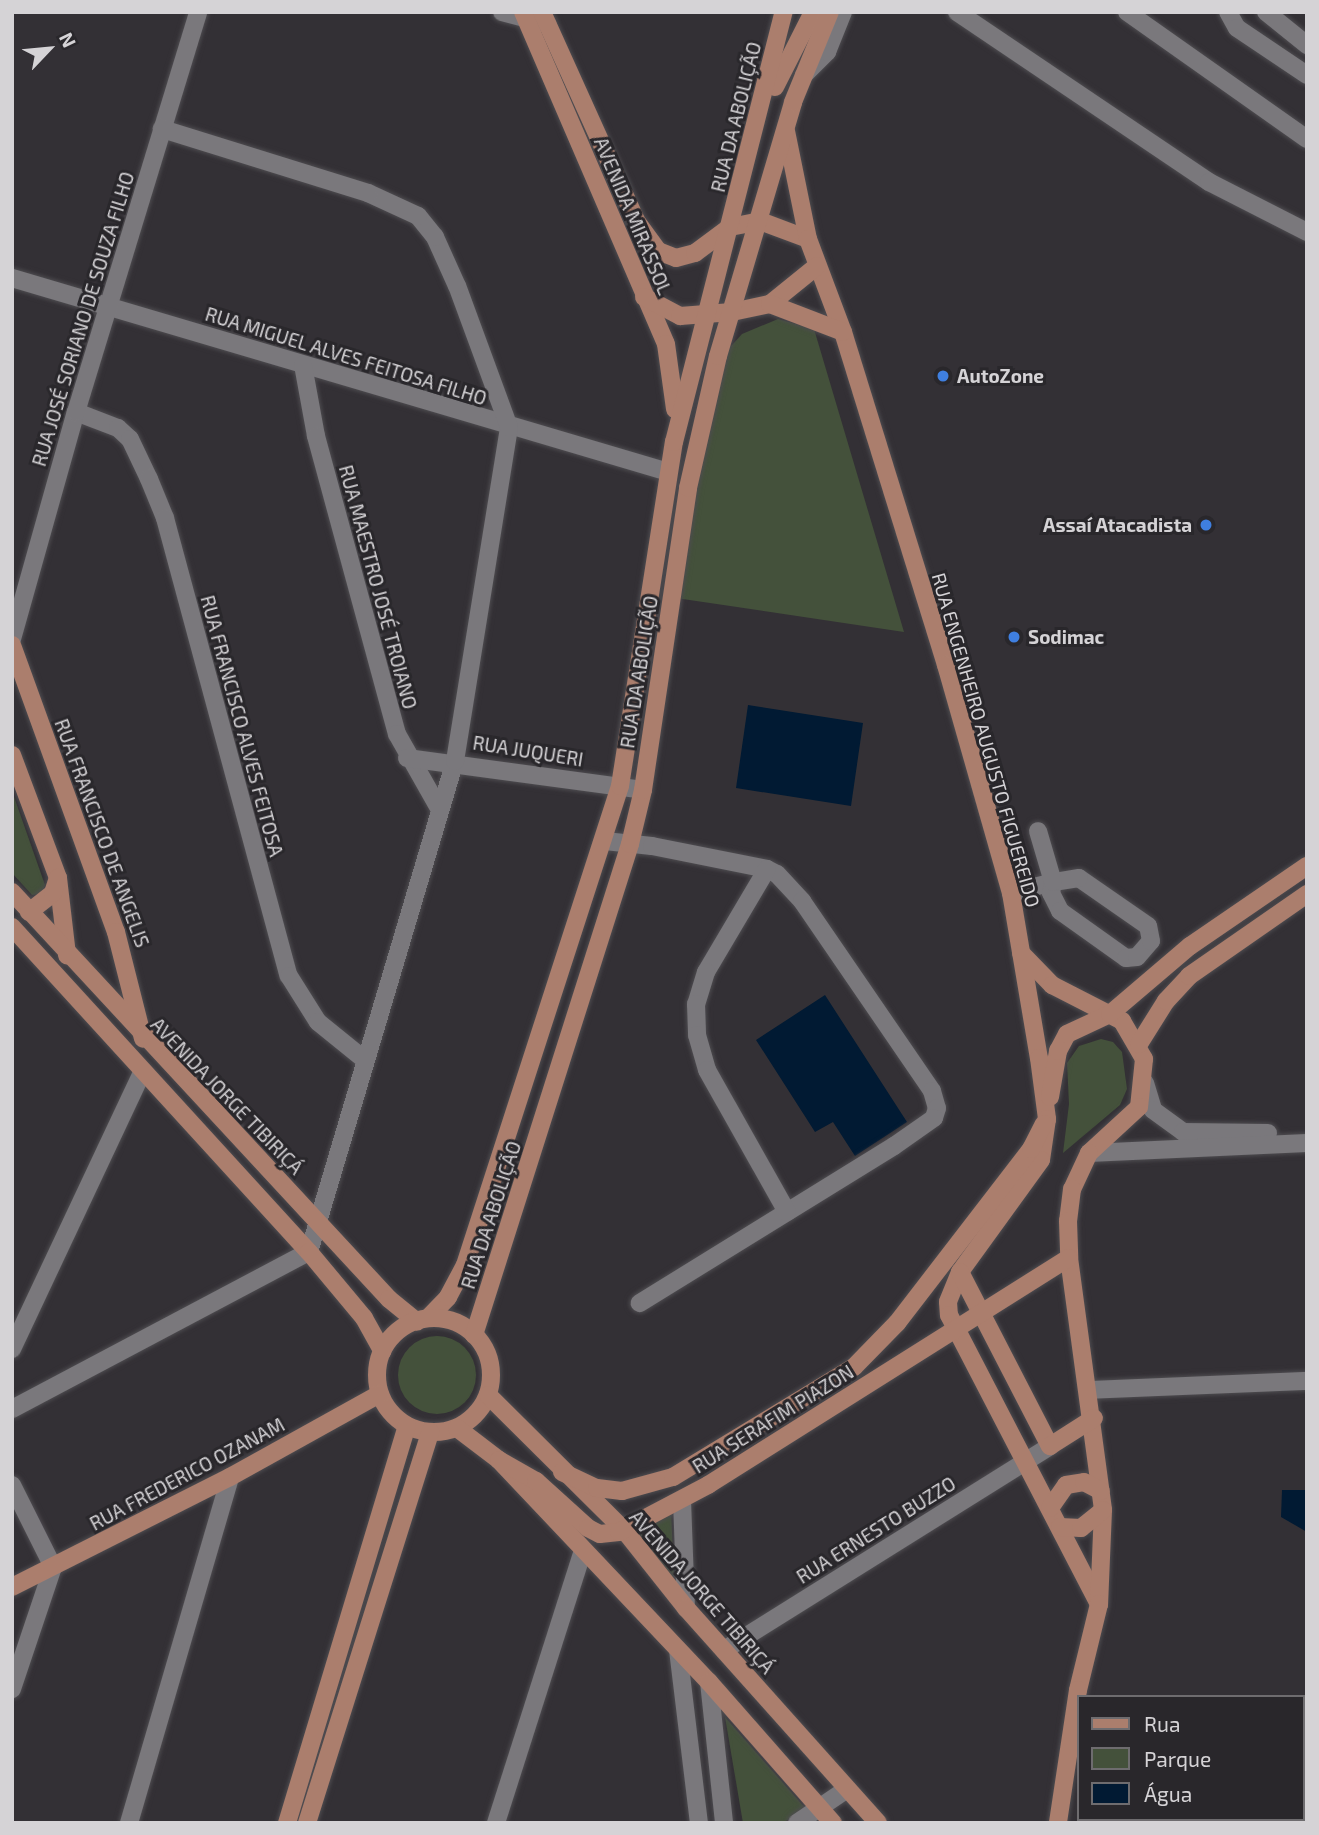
<!DOCTYPE html>
<meta charset="utf-8">
<style>
body{margin:0}
#map{position:relative;width:1319px;height:1835px;overflow:hidden;background:#333035;font-family:"Exo 2",sans-serif}
div>[style]{position:absolute}
[style*='--x']{left:calc(var(--x)*1px);top:calc(var(--y)*1px);width:calc(var(--w)*1px);rotate:calc(var(--a)*1deg)}
.green>*{inset:0;background:#44513b}
.round{border-radius:50%}
.water>*{inset:0;background:#011a33}
.roads{filter:drop-shadow(0 0 2px #4e4c50) drop-shadow(0 0 2px #4e4c50)}
.minor>*{height:18px;margin:-9px;padding:0 9px;transform-origin:9px;border-radius:9px;background:#7a787c}
.major>*{height:18px;margin:-9px;padding:0 9px;transform-origin:9px;border-radius:9px;background:#ab7e6d}
.major>.ring{margin:-9px;padding:0;box-sizing:content-box;background:none;border:18px solid #ab7e6d;border-radius:50%}
.dots>*{width:19px;height:19px;translate:-50% -50%;box-sizing:border-box;border:4px solid #29272b;border-radius:50%}
span{translate:-50% -50%;white-space:nowrap;text-align:center;line-height:1.15;-webkit-text-stroke:6px #29272b;paint-order:stroke}
.street-label{font-size:19px;color:#d5d3d6}
.poi-label{font-size:19px;color:#d5d3d6;font-weight:700}
.left{translate:0 -50%;text-align:left}
.right{translate:-100% -50%;text-align:right}
.frame{position:absolute;inset:0;border:14px solid #d5d3d6;pointer-events:none}
.legend{position:absolute;left:1077px;top:1695px;width:228px;height:126px;box-sizing:border-box;background:#29272b;border:2px solid #6e6c6f;margin:0;padding:9px 12px;list-style:none;font-size:21px;color:#d5d3d6}
.legend li{display:flex;align-items:center;gap:14px;height:35px}
.legend b{width:35px;border:2px solid #6e6c6f}
.north{position:absolute;left:14px;top:14px;width:70px;height:70px;-webkit-text-stroke:5px #29272b;paint-order:stroke;rotate:64deg;font-size:19px;font-weight:700;line-height:28px;text-align:center;color:#d5d3d6}
.north::after{content:'';display:block;margin:auto;width:24px;height:32px;background:#d5d3d6;clip-path:polygon(50% 0,100% 100%,50% 72%,0 100%)}
</style>
<div id="map">
<div class="green">
<div style="clip-path:polygon(778px 319px,814px 329px,904px 632px,676px 598px,722px 356px,742px 334px)"></div>
<div style="clip-path:polygon(12px 791px,45px 885px,42px 894px,32px 895px,12px 873px)"></div>
<div style="clip-path:polygon(1101px 1039px,1113px 1042px,1122px 1052px,1127px 1089px,1120px 1105px,1063px 1153px,1069px 1104px,1067px 1063px,1079px 1046px)"></div>
<div class="round" style="left:398px;top:1336px;width:78px;height:78px"></div>
<div style="clip-path:polygon(671px 1507px,674px 1579px,635px 1528px)"></div>
<div style="clip-path:polygon(725px 1717px,807px 1810px,782px 1823px,743px 1823px)"></div>
</div>
<div class="water">
<div style="clip-path:polygon(748px 705px,863px 723px,851px 806px,736px 788px)"></div>
<div style="clip-path:polygon(825px 995px,907px 1122px,855px 1156px,833px 1122px,815px 1132px,756px 1040px)"></div>
<div style="clip-path:polygon(1282px 1490px,1307px 1490px,1307px 1532px,1281px 1517px)"></div>
</div>
<div class="roads">
<div class="minor">
<div style="--x:502;--y:12;--w:47;--a:14.9"></div>
<div style="--x:957;--y:12;--w:304;--a:34"></div>
<div style="--x:1209;--y:182;--w:110;--a:27"></div>
<div style="--x:1127;--y:12;--w:220;--a:35.2"></div>
<div style="--x:1228;--y:12;--w:18;--a:61"></div>
<div style="--x:1237;--y:28;--w:84;--a:33.9"></div>
<div style="--x:1266;--y:12;--w:53;--a:38.8"></div>
<div style="--x:804;--y:75;--w:33;--a:-45"></div>
<div style="--x:827;--y:52;--w:43;--a:-68.2"></div>
<div style="--x:12;--y:278;--w:684;--a:16.47"></div>
<div style="--x:303;--y:365;--w:72;--a:79.6"></div>
<div style="--x:316;--y:436;--w:309;--a:74.8"></div>
<div style="--x:397;--y:734;--w:87;--a:60.5"></div>
<div style="--x:76;--y:412;--w:45;--a:20.9"></div>
<div style="--x:118;--y:428;--w:16;--a:43"></div>
<div style="--x:130;--y:439;--w:44;--a:64.6"></div>
<div style="--x:149;--y:479;--w:42;--a:67.7"></div>
<div style="--x:165;--y:518;--w:474;--a:74.9"></div>
<div style="--x:289;--y:976;--w:54;--a:57.8"></div>
<div style="--x:318;--y:1022;--w:60;--a:39"></div>
<div style="--x:12;--y:639;--w:236;--a:-74.3"></div>
<div style="--x:76;--y:412;--w:418;--a:-73"></div>
<div style="--x:407;--y:758;--w:238;--a:7.7"></div>
<div style="--x:605;--y:841;--w:47;--a:6.1"></div>
<div style="--x:652;--y:846;--w:117;--a:11.3"></div>
<div style="--x:767;--y:869;--w:11;--a:27"></div>
<div style="--x:777;--y:874;--w:37;--a:47"></div>
<div style="--x:802;--y:901;--w:230;--a:55.6"></div>
<div style="--x:932;--y:1091;--w:18;--a:74"></div>
<div style="--x:937;--y:1108;--w:10;--a:107"></div>
<div style="--x:934;--y:1118;--w:49;--a:145"></div>
<div style="--x:894;--y:1146;--w:299;--a:148.3"></div>
<div style="--x:767;--y:869;--w:120;--a:120.6"></div>
<div style="--x:706;--y:972;--w:34;--a:107"></div>
<div style="--x:696;--y:1004;--w:31;--a:88"></div>
<div style="--x:697;--y:1035;--w:36;--a:74"></div>
<div style="--x:707;--y:1070;--w:163;--a:60.6"></div>
<div style="--x:1011;--y:893;--w:43;--a:-14.7"></div>
<div style="--x:1053;--y:882;--w:11;--a:100"></div>
<div style="--x:1051;--y:893;--w:20;--a:63"></div>
<div style="--x:1060;--y:911;--w:81;--a:35.5"></div>
<div style="--x:1126;--y:958;--w:11;--a:-5"></div>
<div style="--x:1137;--y:957;--w:21;--a:-49"></div>
<div style="--x:1151;--y:941;--w:15;--a:-101"></div>
<div style="--x:1148;--y:926;--w:84;--a:-145.2"></div>
<div style="--x:1079;--y:878;--w:26;--a:171"></div>
<div style="--x:1053;--y:882;--w:53;--a:-106.4"></div>
<div style="--x:1145;--y:1083;--w:28;--a:73"></div>
<div style="--x:1153;--y:1110;--w:37;--a:36"></div>
<div style="--x:1183;--y:1132;--w:85;--a:0.7"></div>
<div style="--x:1089;--y:1153;--w:218;--a:-2.6"></div>
<div style="--x:12;--y:1349;--w:305;--a:-64.8"></div>
<div style="--x:1088;--y:1390;--w:219;--a:-2.4"></div>
<div style="--x:12;--y:1409;--w:336;--a:-27.9"></div>
<div style="--x:309;--y:1252;--w:512;--a:-73.44"></div>
<div style="--x:455;--y:761;--w:338;--a:-80.8"></div>
<div style="--x:509;--y:427;--w:150;--a:-110.2"></div>
<div style="--x:457;--y:286;--w:54;--a:-114.2"></div>
<div style="--x:435;--y:237;--w:27;--a:-129"></div>
<div style="--x:418;--y:216;--w:55;--a:-155.3"></div>
<div style="--x:368;--y:193;--w:216;--a:-162.7"></div>
<div style="--x:12;--y:1485;--w:92;--a:63.4"></div>
<div style="--x:53;--y:1567;--w:129;--a:108.6"></div>
<div style="--x:682;--y:1500;--w:108;--a:87.9"></div>
<div style="--x:678;--y:1650;--w:174;--a:83.1"></div>
<div style="--x:724;--y:1650;--w:385;--a:-32"></div>
<div style="--x:709;--y:1682;--w:142;--a:83.9"></div>
<div style="--x:129;--y:1823;--w:360;--a:-73.7"></div>
<div style="--x:496;--y:1823;--w:286;--a:-72.3"></div>
<div style="--x:797;--y:1823;--w:60;--a:-34.2"></div>
<div style="--x:1101;--y:1823;--w:4;--a:-90"></div>
<div style="--x:1162;--y:1823;--w:4;--a:-76"></div>
<div style="--x:1297;--y:1823;--w:4;--a:-76"></div>
</div>
<div class="major">
<div style="--x:523;--y:12;--w:361;--a:66.7"></div>
<div style="--x:666;--y:344;--w:66;--a:82.1"></div>
<div style="--x:542;--y:12;--w:230;--a:65.7"></div>
<div style="--x:637;--y:222;--w:36;--a:54"></div>
<div style="--x:658;--y:251;--w:19;--a:21"></div>
<div style="--x:676;--y:258;--w:20;--a:-15"></div>
<div style="--x:695;--y:253;--w:44;--a:-36.6"></div>
<div style="--x:730;--y:227;--w:31;--a:-11"></div>
<div style="--x:760;--y:221;--w:51;--a:20.6"></div>
<div style="--x:775;--y:87;--w:84;--a:-63.1"></div>
<div style="--x:786;--y:131;--w:110;--a:78.5"></div>
<div style="--x:808;--y:239;--w:99;--a:69.4"></div>
<div style="--x:843;--y:332;--w:349;--a:72.8"></div>
<div style="--x:946;--y:665;--w:237;--a:74.1"></div>
<div style="--x:1011;--y:893;--w:167;--a:80.4"></div>
<div style="--x:1039;--y:1058;--w:62;--a:82.5"></div>
<div style="--x:1047;--y:1119;--w:41;--a:98.3"></div>
<div style="--x:1041;--y:1160;--w:138;--a:125.9"></div>
<div style="--x:960;--y:1272;--w:32;--a:112"></div>
<div style="--x:948;--y:1302;--w:13;--a:86"></div>
<div style="--x:949;--y:1315;--w:326;--a:62.6"></div>
<div style="--x:644;--y:297;--w:41;--a:27.8"></div>
<div style="--x:680;--y:316;--w:52;--a:-4.4"></div>
<div style="--x:732;--y:312;--w:39;--a:-12"></div>
<div style="--x:770;--y:304;--w:60;--a:-39"></div>
<div style="--x:770;--y:304;--w:78;--a:21"></div>
<div style="--x:12;--y:645;--w:305;--a:70.1"></div>
<div style="--x:116;--y:932;--w:110;--a:75.8"></div>
<div style="--x:12;--y:755;--w:131;--a:69.5"></div>
<div style="--x:58;--y:878;--w:78;--a:83.3"></div>
<div style="--x:12;--y:892;--w:555;--a:47.19"></div>
<div style="--x:389;--y:1299;--w:36;--a:39"></div>
<div style="--x:29;--y:912;--w:31;--a:-38"></div>
<div style="--x:53;--y:893;--w:16;--a:-72"></div>
<div style="--x:12;--y:927;--w:440;--a:47.6"></div>
<div style="--x:309;--y:1252;--w:86;--a:50.2"></div>
<div style="--x:364;--y:1318;--w:38;--a:61"></div>
<div style="--x:1021;--y:953;--w:45;--a:45.9"></div>
<div style="--x:1052;--y:985;--w:79;--a:27.2"></div>
<div style="--x:1122;--y:1021;--w:44;--a:59.9"></div>
<div style="--x:1144;--y:1059;--w:48;--a:95.9"></div>
<div style="--x:1139;--y:1107;--w:68;--a:137.4"></div>
<div style="--x:1089;--y:1153;--w:40;--a:115"></div>
<div style="--x:1072;--y:1189;--w:32;--a:97"></div>
<div style="--x:1068;--y:1221;--w:37;--a:88"></div>
<div style="--x:1069;--y:1258;--w:254;--a:82.3"></div>
<div style="--x:1103;--y:1510;--w:94;--a:92.4"></div>
<div style="--x:1099;--y:1604;--w:89;--a:103.7"></div>
<div style="--x:1078;--y:1690;--w:134;--a:98.6"></div>
<div style="--x:1139;--y:1044;--w:51;--a:-57.9"></div>
<div style="--x:1166;--y:1001;--w:34;--a:-47"></div>
<div style="--x:1189;--y:976;--w:144;--a:-34.8"></div>
<div style="--x:1050;--y:1097;--w:47;--a:-80.1"></div>
<div style="--x:1058;--y:1051;--w:19;--a:-62"></div>
<div style="--x:1067;--y:1034;--w:47;--a:-24.9"></div>
<div style="--x:1110;--y:1014;--w:105;--a:-40.4"></div>
<div style="--x:1190;--y:946;--w:142;--a:-34.4"></div>
<div style="--x:960;--y:1272;--w:196;--a:62.7"></div>
<div style="--x:1050;--y:1446;--w:52;--a:-32.5"></div>
<div style="--x:428;--y:1318;--w:29;--a:-46"></div>
<div style="--x:448;--y:1297;--w:36;--a:-62"></div>
<div style="--x:465;--y:1265;--w:503;--a:-72.07"></div>
<div style="--x:620;--y:786;--w:348;--a:-81.1"></div>
<div style="--x:674;--y:442;--w:444;--a:-75.7"></div>
<div class="ring" style="left:377px;top:1318px;width:96px;height:96px"></div>
<div style="--x:474;--y:1335;--w:515;--a:-72.37"></div>
<div style="--x:630;--y:844;--w:56;--a:-76.5"></div>
<div style="--x:643;--y:790;--w:305;--a:-81.5"></div>
<div style="--x:688;--y:488;--w:135;--a:-77.2"></div>
<div style="--x:718;--y:356;--w:265;--a:-73.5"></div>
<div style="--x:793;--y:102;--w:97;--a:-67.7"></div>
<div style="--x:488;--y:1395;--w:192;--a:44.8"></div>
<div style="--x:624;--y:1530;--w:100;--a:51.5"></div>
<div style="--x:686;--y:1608;--w:288;--a:48.2"></div>
<div style="--x:457;--y:1428;--w:53;--a:37.3"></div>
<div style="--x:499;--y:1460;--w:306;--a:46.6"></div>
<div style="--x:709;--y:1682;--w:188;--a:48.7"></div>
<div style="--x:499;--y:1460;--w:43;--a:29.6"></div>
<div style="--x:536;--y:1481;--w:70;--a:42.1"></div>
<div style="--x:588;--y:1528;--w:13;--a:27"></div>
<div style="--x:600;--y:1534;--w:19;--a:-6"></div>
<div style="--x:619;--y:1532;--w:101;--a:-27.8"></div>
<div style="--x:708;--y:1485;--w:426;--a:-32.2"></div>
<div style="--x:562;--y:1472;--w:38;--a:25"></div>
<div style="--x:597;--y:1488;--w:25;--a:7"></div>
<div style="--x:622;--y:1491;--w:53;--a:-15.4"></div>
<div style="--x:673;--y:1477;--w:212;--a:-31.3"></div>
<div style="--x:854;--y:1367;--w:62;--a:-45.7"></div>
<div style="--x:897;--y:1323;--w:220;--a:-52.4"></div>
<div style="--x:1031;--y:1149;--w:28;--a:-63"></div>
<div style="--x:1050;--y:1508;--w:28;--a:-55"></div>
<div style="--x:1066;--y:1485;--w:18;--a:-9"></div>
<div style="--x:1084;--y:1482;--w:19;--a:28"></div>
<div style="--x:1060;--y:1527;--w:21;--a:3"></div>
<div style="--x:1081;--y:1528;--w:28;--a:-39"></div>
<div style="--x:12;--y:1587;--w:244;--a:-26.8"></div>
<div style="--x:230;--y:1477;--w:171;--a:-29"></div>
<div style="--x:287;--y:1823;--w:415;--a:-73.2"></div>
<div style="--x:307;--y:1823;--w:410;--a:-72.5"></div>
</div>
</div>
<div class="dots">
<div style="left:943px;top:376px;background:#3f7fe0"></div>
<div style="left:1206px;top:525px;background:#3f7fe0"></div>
<div style="left:1014px;top:637px;background:#3f7fe0"></div>
</div>
<div class="street-label">
<span style="left:736px;top:117px;rotate:-76deg">RUA DA ABOLIÇÃO</span>
<span style="left:633px;top:216px;rotate:67deg">AVENIDA MIRASSOL</span>
<span style="left:83px;top:319px;rotate:-73deg">RUA JOSÉ SORIANO DE SOUZA FILHO</span>
<span style="left:346px;top:356px;rotate:17deg">RUA MIGUEL ALVES FEITOSA FILHO</span>
<span style="left:378px;top:587px;rotate:75deg">RUA MAESTRO JOSÉ TROIANO</span>
<span style="left:639px;top:672px;rotate:-81deg">RUA DA ABOLIÇÃO</span>
<span style="left:242px;top:726px;rotate:75deg">RUA FRANCISCO ALVES FEITOSA</span>
<span style="left:986px;top:740px;rotate:74deg">RUA ENGENHEIRO AUGUSTO FIGUEREIDO</span>
<span style="left:528px;top:751px;rotate:9deg">RUA JUQUERI</span>
<span style="left:102px;top:833px;rotate:70deg">RUA FRANCISCO DE ANGELIS</span>
<span style="left:227px;top:1096px;rotate:46deg">AVENIDA JORGE TIBIRIÇÁ</span>
<span style="left:491px;top:1215px;rotate:-72deg">RUA DA ABOLIÇÃO</span>
<span style="left:773px;top:1419px;rotate:-32deg">RUA SERAFIM PIAZON</span>
<span style="left:187px;top:1474px;rotate:-28deg">RUA FREDERICO OZANAM</span>
<span style="left:876px;top:1530px;rotate:-32deg">RUA ERNESTO BUZZO</span>
<span style="left:702px;top:1592px;rotate:49deg">AVENIDA JORGE TIBIRIÇÁ</span>
</div>
<div class="poi-label">
<span class="left" style="left:957px;top:376px">AutoZone</span>
<span class="right" style="left:1192px;top:525px">Assaí Atacadista</span>
<span class="left" style="left:1028px;top:637px">Sodimac</span>
</div>
<div class="frame"></div>
<ul class="legend">
<li><b style="height:9px;background:#ab7e6d"></b>Rua</li>
<li><b style="height:19px;background:#44513b"></b>Parque</li>
<li><b style="height:19px;background:#011a33"></b>Água</li>
</ul>
<div class="north">N</div>
</div>
